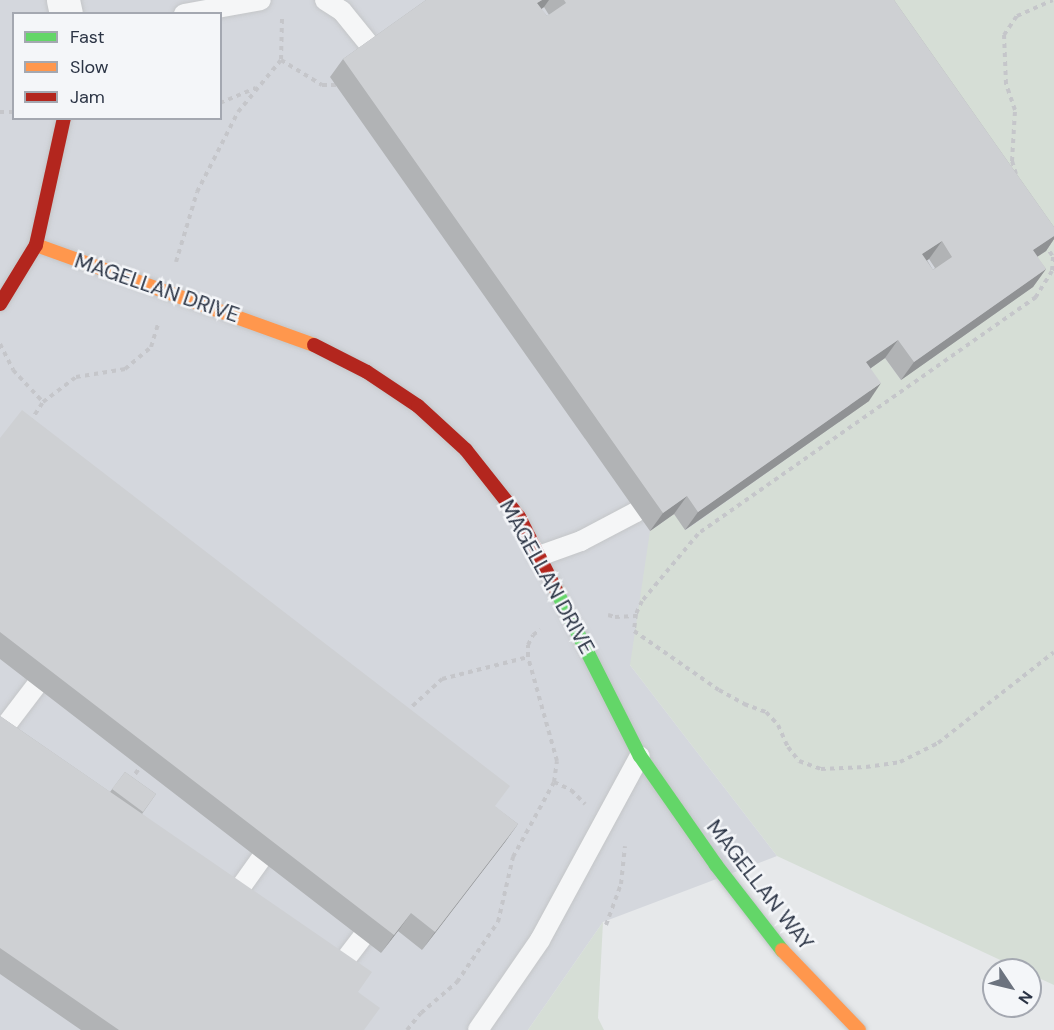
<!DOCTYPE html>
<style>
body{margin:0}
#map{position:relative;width:1054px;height:1030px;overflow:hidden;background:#e6e8ea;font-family:"DM Sans",sans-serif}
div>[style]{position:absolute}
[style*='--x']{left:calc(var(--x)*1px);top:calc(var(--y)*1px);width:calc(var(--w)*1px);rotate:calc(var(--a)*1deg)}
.built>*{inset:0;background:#d4d7dd}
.green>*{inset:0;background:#d6ded6}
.path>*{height:4px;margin-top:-2px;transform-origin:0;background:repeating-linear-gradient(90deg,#c5c6ca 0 4.5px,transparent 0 9px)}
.roads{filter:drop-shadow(0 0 2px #c4c6c8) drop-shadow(0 0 2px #c4c6c8)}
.lane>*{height:20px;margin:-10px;padding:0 10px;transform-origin:10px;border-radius:10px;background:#f5f6f7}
.street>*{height:33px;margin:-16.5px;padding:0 16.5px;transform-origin:16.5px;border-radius:16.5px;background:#f5f6f7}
.fast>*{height:14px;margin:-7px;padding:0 7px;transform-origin:7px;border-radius:7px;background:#63d668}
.slow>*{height:14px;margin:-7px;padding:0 7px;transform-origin:7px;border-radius:7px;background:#ff974d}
.jam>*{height:14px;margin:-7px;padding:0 7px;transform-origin:7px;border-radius:7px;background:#b3261e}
.wall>*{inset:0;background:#b1b3b5}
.shaded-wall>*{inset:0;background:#909294}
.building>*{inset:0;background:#ced0d3}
span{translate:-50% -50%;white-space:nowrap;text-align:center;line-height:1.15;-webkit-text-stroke:5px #f4f6f9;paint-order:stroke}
.street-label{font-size:21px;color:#2b3445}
.legend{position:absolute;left:12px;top:12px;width:210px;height:108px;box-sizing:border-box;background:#f4f6f9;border:2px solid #a4a8b1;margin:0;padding:8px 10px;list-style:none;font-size:18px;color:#2b3445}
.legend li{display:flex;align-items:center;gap:12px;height:30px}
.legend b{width:30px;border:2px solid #a4a8b1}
.north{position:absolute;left:982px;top:958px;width:60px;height:60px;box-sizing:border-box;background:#f4f6f9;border:2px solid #a4a8b1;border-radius:50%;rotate:125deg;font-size:16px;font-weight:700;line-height:24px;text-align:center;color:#2b3445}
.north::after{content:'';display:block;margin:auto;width:21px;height:27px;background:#6c737f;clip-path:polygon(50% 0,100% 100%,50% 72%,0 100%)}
</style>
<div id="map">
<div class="built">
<div style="clip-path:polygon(evenodd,0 0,896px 0,1054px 233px,1054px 377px,630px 665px,777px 856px,603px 922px,528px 1030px,0 1030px,0 0,14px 14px,220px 14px,220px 118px,14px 118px,14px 14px)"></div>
</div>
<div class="green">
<div style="clip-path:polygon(869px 0,1054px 0,1054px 985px,1030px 974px,1030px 970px,1022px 970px,777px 856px,630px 665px,650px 531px,674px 514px,686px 530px,868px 401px,854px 380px,885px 358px,901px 380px,1020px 268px,1045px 251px)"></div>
<div style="clip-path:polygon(603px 922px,598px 1018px,604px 1030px,528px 1030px)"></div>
</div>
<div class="path">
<div style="--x:282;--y:19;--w:41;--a:91.4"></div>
<div style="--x:281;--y:60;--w:48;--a:31.4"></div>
<div style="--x:322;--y:85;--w:14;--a:0"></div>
<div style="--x:220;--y:103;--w:39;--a:-23"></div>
<div style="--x:0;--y:112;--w:14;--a:0"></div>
<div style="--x:167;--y:118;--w:18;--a:0"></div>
<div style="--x:1016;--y:174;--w:14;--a:-107"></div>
<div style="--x:1012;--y:161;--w:51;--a:-86.6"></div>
<div style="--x:1015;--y:110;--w:28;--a:-109"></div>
<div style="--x:1006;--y:84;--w:49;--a:-92.3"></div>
<div style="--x:1004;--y:35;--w:23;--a:-56"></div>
<div style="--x:1017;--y:16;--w:39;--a:-24"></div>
<div style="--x:1045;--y:244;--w:15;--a:58"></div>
<div style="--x:1053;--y:257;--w:14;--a:94"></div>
<div style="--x:1052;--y:271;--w:31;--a:122"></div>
<div style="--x:1036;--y:297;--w:413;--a:145"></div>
<div style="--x:698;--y:534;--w:87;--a:129.9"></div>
<div style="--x:642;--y:601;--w:14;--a:115"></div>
<div style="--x:636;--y:614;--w:17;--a:97"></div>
<div style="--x:634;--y:631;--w:103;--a:34.8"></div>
<div style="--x:719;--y:690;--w:29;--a:29"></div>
<div style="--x:744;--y:704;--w:23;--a:20"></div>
<div style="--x:766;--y:712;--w:18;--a:47"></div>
<div style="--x:778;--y:725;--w:24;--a:66"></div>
<div style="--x:788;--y:747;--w:18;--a:52"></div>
<div style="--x:799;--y:761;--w:23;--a:20"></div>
<div style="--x:821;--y:769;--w:45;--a:-2.5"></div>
<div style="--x:866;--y:767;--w:34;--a:-8"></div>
<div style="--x:900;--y:762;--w:42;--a:-26.6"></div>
<div style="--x:938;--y:743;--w:147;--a:-38.1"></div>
<div style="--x:176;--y:262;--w:73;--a:-73.3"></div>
<div style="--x:197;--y:192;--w:90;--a:-62.9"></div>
<div style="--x:238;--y:112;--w:67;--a:-50.4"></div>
<div style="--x:0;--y:344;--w:29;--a:63"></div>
<div style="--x:13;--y:370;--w:44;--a:46.8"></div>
<div style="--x:30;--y:422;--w:24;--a:-57"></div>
<div style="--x:43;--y:402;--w:41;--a:-37.1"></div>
<div style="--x:76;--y:377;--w:50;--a:-9.3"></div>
<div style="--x:125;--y:369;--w:34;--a:-40"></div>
<div style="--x:151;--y:347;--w:24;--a:-73"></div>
<div style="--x:608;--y:615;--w:7;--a:16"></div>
<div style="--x:615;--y:617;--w:21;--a:-3"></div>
<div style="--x:406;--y:712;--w:49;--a:-42.5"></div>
<div style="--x:442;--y:679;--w:89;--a:-14.3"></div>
<div style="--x:130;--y:781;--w:17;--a:-54"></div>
<div style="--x:554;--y:782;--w:19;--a:25"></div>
<div style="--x:571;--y:790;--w:20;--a:45"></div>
<div style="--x:606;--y:925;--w:44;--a:-69.9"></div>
<div style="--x:621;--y:884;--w:38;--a:-84"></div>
<div style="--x:407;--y:1030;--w:22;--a:-51"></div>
<div style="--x:421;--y:1013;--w:48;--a:-40.7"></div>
<div style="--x:457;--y:982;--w:73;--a:-55.7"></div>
<div style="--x:498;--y:922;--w:67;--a:-77"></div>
<div style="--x:513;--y:857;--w:85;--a:-61.3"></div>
<div style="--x:554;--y:782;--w:21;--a:-82"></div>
<div style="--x:557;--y:761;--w:108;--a:-105.6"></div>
<div style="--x:528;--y:657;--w:12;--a:-90"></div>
<div style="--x:528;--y:645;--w:11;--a:-63"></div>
<div style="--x:533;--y:635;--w:9;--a:-36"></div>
</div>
<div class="roads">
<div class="lane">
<div style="--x:325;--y:0;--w:20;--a:33"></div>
<div style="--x:342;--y:11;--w:48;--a:51"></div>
<div style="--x:184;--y:14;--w:78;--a:-10.3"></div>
<div style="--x:539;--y:556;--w:45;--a:-19.7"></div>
<div style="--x:581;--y:541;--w:62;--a:-27.8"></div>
<div style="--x:636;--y:512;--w:26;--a:-36"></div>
<div style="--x:0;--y:733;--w:84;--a:-52.7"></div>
<div style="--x:228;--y:905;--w:81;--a:-54.5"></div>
<div style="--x:335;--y:973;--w:69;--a:-52.6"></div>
<div style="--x:478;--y:1030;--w:109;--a:-55.4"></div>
<div style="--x:540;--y:940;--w:209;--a:-61.5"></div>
</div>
<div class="street">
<div style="--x:63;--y:0;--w:14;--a:78"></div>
</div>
<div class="fast">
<div style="--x:556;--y:590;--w:186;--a:63.2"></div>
<div style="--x:640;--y:756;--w:133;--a:55.1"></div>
<div style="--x:716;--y:865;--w:108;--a:52.2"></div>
</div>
<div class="slow">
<div style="--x:36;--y:245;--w:295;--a:19.8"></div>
<div style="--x:782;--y:950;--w:111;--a:46.1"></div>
</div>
<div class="jam">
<div style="--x:0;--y:304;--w:69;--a:-58.6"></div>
<div style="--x:36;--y:245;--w:130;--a:-77.6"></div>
<div style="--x:314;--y:345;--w:59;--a:27"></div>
<div style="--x:367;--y:372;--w:61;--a:33.7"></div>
<div style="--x:418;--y:406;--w:65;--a:42.5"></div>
<div style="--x:466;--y:450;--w:85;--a:51.7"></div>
<div style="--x:519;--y:517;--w:82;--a:63.1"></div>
</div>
</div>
<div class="wall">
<div style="clip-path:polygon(evenodd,426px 0,894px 0,1054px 227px,1054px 239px,1046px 251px,1037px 257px,1046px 269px,1033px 287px,901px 380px,885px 358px,871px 368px,869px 401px,685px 530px,674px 514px,650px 531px,330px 77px,343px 59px,426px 0,544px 7px,549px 15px,547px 16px,541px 9px,544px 7px,426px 0,929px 259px,935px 268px,933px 270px,927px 260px,929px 259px)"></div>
<div style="clip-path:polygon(0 438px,518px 824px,505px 842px,422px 950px,398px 931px,381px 953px,0 659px)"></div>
<div style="clip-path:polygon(0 716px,110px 792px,125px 772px,156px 794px,142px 814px,358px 992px,364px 1030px,81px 1030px,0 974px)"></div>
</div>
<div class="shaded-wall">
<div style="clip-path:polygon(542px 0,549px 0,544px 7px,525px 21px,537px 3px)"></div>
<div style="clip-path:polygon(1054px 236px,1054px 239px,1046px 251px,1020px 268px,1033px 250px)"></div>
<div style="clip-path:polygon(942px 241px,929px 259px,910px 272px,922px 254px)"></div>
<div style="clip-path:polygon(1046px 269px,1033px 287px,901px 380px,914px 362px)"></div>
<div style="clip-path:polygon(898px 340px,885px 358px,854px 380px,866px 362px)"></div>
<div style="clip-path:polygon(881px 383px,869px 401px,685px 530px,698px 512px)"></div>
<div style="clip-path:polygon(687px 496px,674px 514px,650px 531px,663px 513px)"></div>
<div style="clip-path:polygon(518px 824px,505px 842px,422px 950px,435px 932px)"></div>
<div style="clip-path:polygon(411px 913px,398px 931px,381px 953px,394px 935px)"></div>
</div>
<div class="building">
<div style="clip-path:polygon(evenodd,426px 0,542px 0,537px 3px,547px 16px,566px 3px,564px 0,894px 0,1054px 227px,1054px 236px,1033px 250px,1046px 269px,914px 362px,898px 340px,866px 362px,881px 383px,698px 512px,687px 496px,663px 513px,343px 59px,426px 0,942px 241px,952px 257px,933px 270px,922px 254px,942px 241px)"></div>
<div style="clip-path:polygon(22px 410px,510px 786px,495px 806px,518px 824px,435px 932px,411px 913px,394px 935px,0 632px,0 438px)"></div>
<div style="clip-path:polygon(0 716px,372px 972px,358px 992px,380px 1008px,364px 1030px,119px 1030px,0 948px)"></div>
<div style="clip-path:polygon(125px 772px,156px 794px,143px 812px,112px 789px)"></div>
</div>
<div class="street-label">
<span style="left:157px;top:288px;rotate:19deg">MAGELLAN DRIVE</span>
<span style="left:547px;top:577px;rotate:61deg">MAGELLAN DRIVE</span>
<span style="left:760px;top:885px;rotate:52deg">MAGELLAN WAY</span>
</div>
<ul class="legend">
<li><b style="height:8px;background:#63d668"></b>Fast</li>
<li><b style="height:8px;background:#ff974d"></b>Slow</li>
<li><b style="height:8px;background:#b3261e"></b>Jam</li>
</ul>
<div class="north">N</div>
</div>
